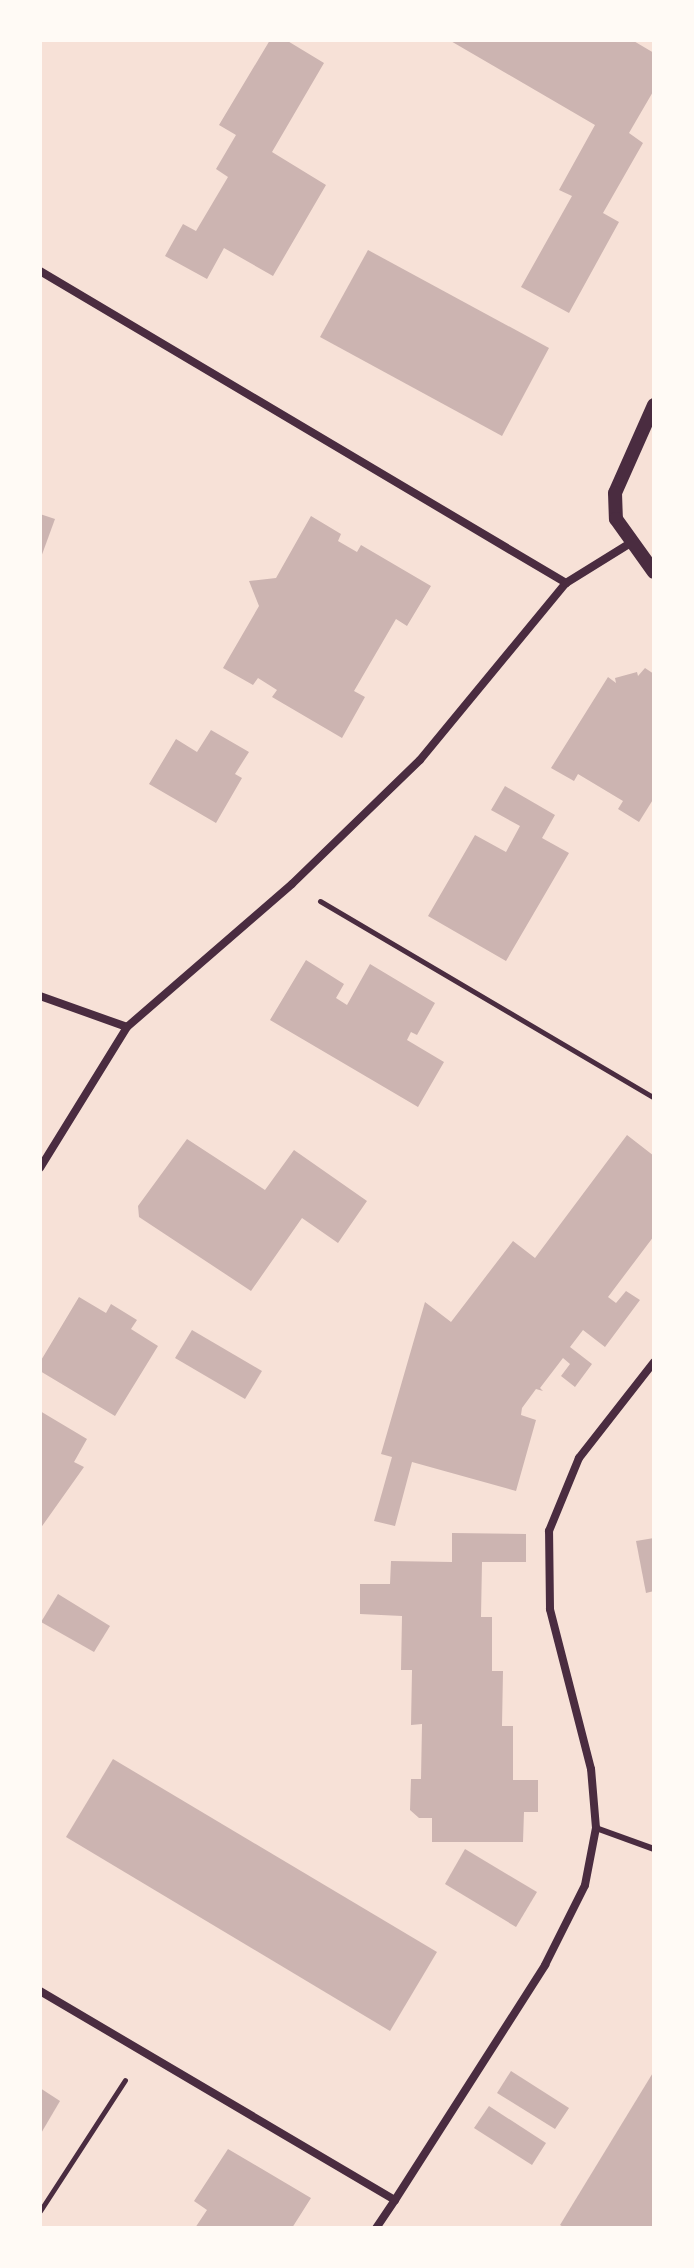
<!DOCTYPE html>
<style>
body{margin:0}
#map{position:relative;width:694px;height:2268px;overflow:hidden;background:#f7e1d7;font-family:"Libre Baskerville",serif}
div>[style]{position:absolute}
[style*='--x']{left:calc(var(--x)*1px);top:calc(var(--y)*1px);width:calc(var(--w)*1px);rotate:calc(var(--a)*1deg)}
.building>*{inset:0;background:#ccb4b1}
.path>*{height:5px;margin:-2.5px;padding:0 2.5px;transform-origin:2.5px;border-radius:2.5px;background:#4a2c40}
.service>*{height:6px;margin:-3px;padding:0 3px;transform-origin:3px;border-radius:3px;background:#4a2c40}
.minor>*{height:8px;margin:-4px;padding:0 4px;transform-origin:4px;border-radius:4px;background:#4a2c40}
.tertiary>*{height:14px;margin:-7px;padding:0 7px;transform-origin:7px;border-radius:7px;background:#4a2c40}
span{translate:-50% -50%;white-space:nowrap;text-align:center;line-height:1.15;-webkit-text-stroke:6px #fffaf5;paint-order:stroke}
.frame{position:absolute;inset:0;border:42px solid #fffaf5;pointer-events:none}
</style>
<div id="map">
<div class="building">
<div style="clip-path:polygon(270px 40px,286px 40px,324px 63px,272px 152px,326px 185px,273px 276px,224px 248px,207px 279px,165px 256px,183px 224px,196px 231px,228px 177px,216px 169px,236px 135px,219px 125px)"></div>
<div style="clip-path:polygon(449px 40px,632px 40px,654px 53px,654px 90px,629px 133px,643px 143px,603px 213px,619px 222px,569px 313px,521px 287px,572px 196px,559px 190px,595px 125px)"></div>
<div style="clip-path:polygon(368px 250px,549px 348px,502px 436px,320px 337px)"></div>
<div style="clip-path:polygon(40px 514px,55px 519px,40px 560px)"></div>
<div style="clip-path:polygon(311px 516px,341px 534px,338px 541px,357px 552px,361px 545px,431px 586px,407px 626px,396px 619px,354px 691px,365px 697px,342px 738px,272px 697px,277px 690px,258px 678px,253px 685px,223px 668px,259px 606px,249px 581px,276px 578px)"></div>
<div style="clip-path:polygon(645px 668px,654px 674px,654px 798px,639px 822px,618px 809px,623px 801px,578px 774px,574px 781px,551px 768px,608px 677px,616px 683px,615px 678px,637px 672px,638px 676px)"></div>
<div style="clip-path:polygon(211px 730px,249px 752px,235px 774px,242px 778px,216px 823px,149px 784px,176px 739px,197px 752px)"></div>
<div style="clip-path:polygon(505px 786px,555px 815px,542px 838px,569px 853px,506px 961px,428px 916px,475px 835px,506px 852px,520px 826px,491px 810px)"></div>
<div style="clip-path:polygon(306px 960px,344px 984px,336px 998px,347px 1005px,370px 964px,435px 1003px,417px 1035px,411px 1032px,407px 1040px,444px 1062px,418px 1107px,270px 1020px)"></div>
<div style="clip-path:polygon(627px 1135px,654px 1156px,654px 1236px,608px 1297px,616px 1303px,626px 1291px,640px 1300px,605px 1347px,583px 1330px,570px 1347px,592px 1364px,575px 1387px,561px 1376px,570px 1364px,563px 1358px,540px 1388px,543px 1391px,536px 1389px,522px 1408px,521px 1415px,536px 1420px,516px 1491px,412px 1462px,395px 1526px,374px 1521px,392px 1457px,381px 1454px,425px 1302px,451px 1322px,513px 1241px,535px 1258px)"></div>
<div style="clip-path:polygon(187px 1139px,265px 1190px,294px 1150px,367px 1201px,338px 1243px,302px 1218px,251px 1291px,139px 1217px,138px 1206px)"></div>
<div style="clip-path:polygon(79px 1297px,106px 1313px,111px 1304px,137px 1320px,131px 1329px,158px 1346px,115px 1416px,40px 1371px,40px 1362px)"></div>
<div style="clip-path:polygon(192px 1330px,262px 1371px,245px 1399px,175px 1358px)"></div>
<div style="clip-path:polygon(40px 1411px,87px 1439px,74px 1462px,84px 1467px,40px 1529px)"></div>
<div style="clip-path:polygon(452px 1533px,526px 1534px,526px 1562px,482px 1562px,481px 1617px,492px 1617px,492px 1671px,503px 1671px,502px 1726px,513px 1726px,513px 1780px,538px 1780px,538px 1812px,524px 1812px,523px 1842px,432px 1842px,432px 1818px,419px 1818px,410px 1810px,411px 1779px,421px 1779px,422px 1724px,411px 1725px,412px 1670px,401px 1670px,402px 1616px,360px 1614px,360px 1584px,390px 1584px,391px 1561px,452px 1562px)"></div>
<div style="clip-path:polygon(654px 1538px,654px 1591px,646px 1593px,636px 1541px)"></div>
<div style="clip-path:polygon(58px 1594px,110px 1626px,94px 1652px,41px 1622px)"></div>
<div style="clip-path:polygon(113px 1759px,437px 1952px,390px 2031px,66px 1837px)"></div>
<div style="clip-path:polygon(465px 1849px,537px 1892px,516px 1927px,445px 1884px)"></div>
<div style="clip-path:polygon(511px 2071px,569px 2108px,555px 2129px,497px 2093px)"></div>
<div style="clip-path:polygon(654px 2071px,654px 2228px,565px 2228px,560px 2225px)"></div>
<div style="clip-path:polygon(40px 2088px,60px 2101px,40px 2135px)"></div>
<div style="clip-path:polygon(489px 2106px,546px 2143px,532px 2165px,474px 2128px)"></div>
<div style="clip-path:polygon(228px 2149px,311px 2198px,292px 2228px,195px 2228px,207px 2210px,194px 2201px)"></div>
</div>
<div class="path">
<div style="--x:320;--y:901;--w:388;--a:30.5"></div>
<div style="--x:40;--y:2211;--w:156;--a:-57"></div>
</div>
<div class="service">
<div style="--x:596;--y:1828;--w:62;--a:19.9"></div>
</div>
<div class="minor">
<div style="--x:40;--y:271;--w:612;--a:30.67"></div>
<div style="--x:40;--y:996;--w:92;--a:19.6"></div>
<div style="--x:40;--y:1168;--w:166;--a:-58.3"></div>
<div style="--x:127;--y:1027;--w:218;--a:-40.9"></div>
<div style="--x:292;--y:884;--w:178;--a:-44.1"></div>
<div style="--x:420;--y:760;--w:229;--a:-50.5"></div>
<div style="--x:566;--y:583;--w:74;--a:-31.8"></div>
<div style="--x:40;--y:1991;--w:412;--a:30.5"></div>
<div style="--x:395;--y:2200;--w:34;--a:124"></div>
<div style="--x:395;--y:2200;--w:279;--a:-57.4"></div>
<div style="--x:545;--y:1965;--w:89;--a:-63.4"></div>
<div style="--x:585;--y:1885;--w:58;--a:-79.1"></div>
<div style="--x:596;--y:1828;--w:59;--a:-94.8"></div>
<div style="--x:591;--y:1769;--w:165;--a:-104.4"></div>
<div style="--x:550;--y:1609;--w:78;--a:-90.7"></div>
<div style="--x:549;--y:1531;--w:79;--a:-67.7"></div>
<div style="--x:579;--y:1458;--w:122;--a:-52"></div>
</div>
<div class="tertiary">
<div style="--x:654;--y:405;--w:96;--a:113.9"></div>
<div style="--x:615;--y:493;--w:26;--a:88"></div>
<div style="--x:616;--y:519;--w:65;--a:54.4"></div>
</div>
<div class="frame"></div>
</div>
